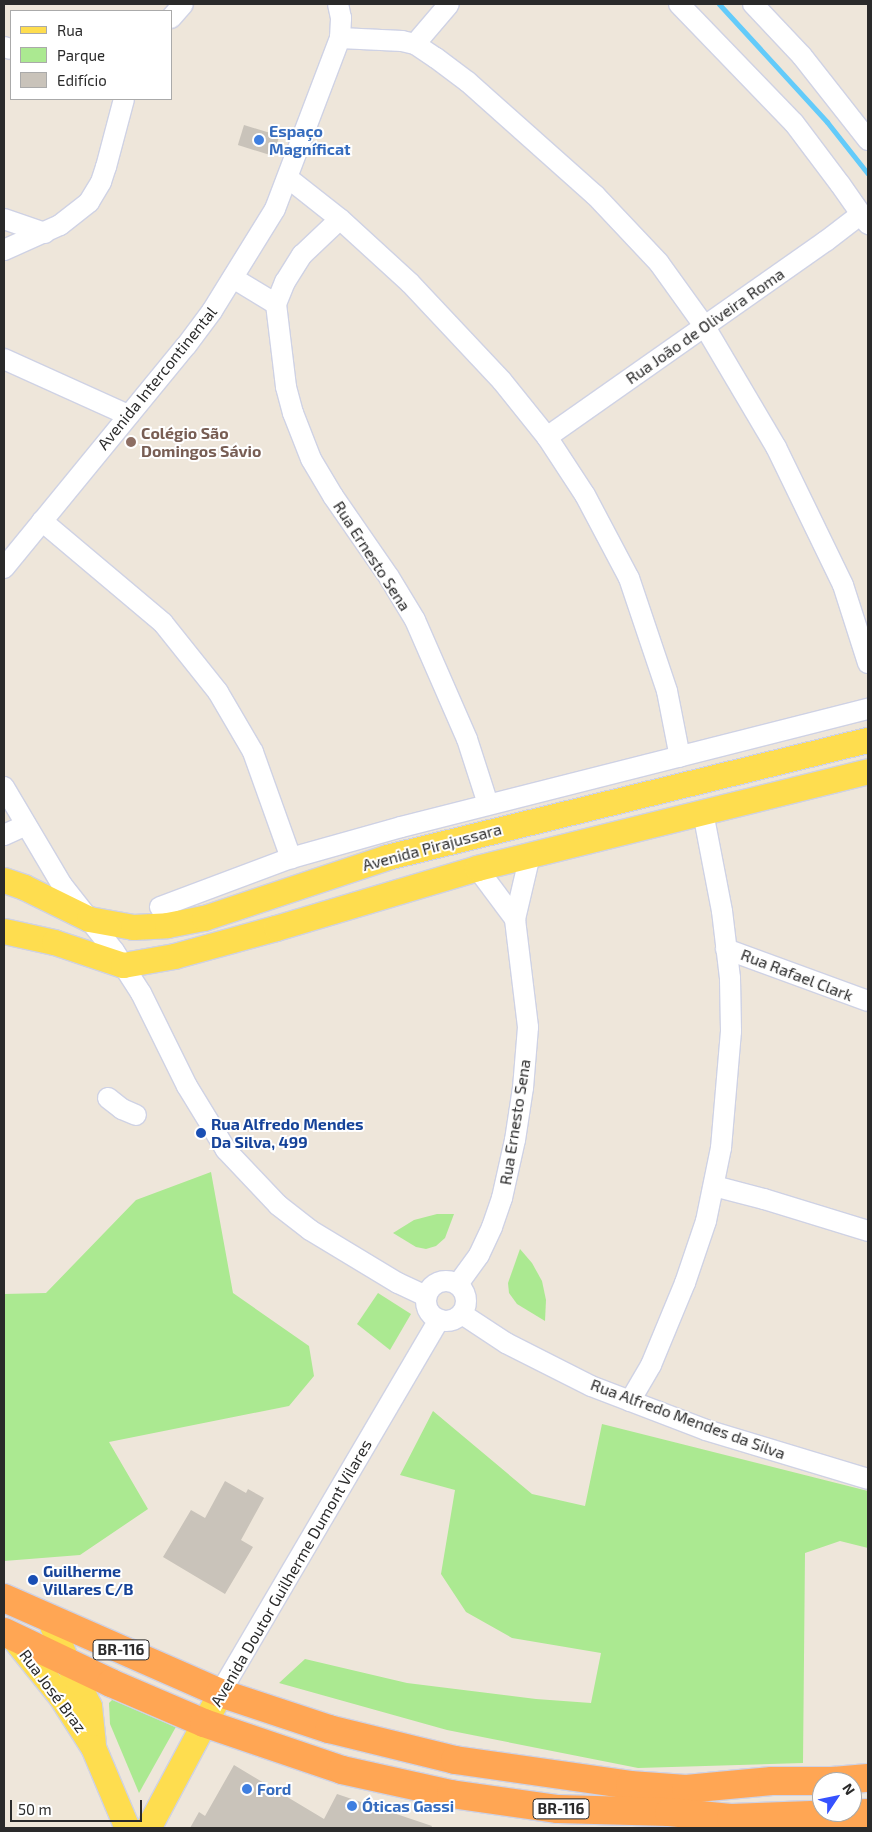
<!DOCTYPE html>
<meta charset="utf-8">
<style>
body{margin:0}
#map{position:relative;width:872px;height:1832px;overflow:hidden;background:#eee6da;font-family:"Exo 2",sans-serif}
div>[style]{position:absolute}
[style*='--x']{left:calc(var(--x)*1px);top:calc(var(--y)*1px);width:calc(var(--w)*1px);rotate:calc(var(--a)*1deg)}
.green>*{inset:0;background:#abe991}
.stream>*{height:5px;margin:-2.5px;padding:0 2.5px;transform-origin:2.5px;border-radius:2.5px;background:#63cbfa}
.building>*{inset:0;background:#c9c3ba;transform-origin:0 0}
.roads{filter:drop-shadow(1px 0 #cfd2e4) drop-shadow(-1px 0 #cfd2e4) drop-shadow(0 1px #cfd2e4) drop-shadow(0 -1px #cfd2e4)}
.minor>*{height:20px;margin:-10px;padding:0 10px;transform-origin:10px;border-radius:10px;background:#fff}
.minor>.ring{margin:-10px;padding:0;box-sizing:content-box;background:none;border:20px solid #fff;border-radius:50%}
.major>*{height:25px;margin:-12.5px;padding:0 12.5px;transform-origin:12.5px;border-radius:12.5px;background:#fedd4f}
.highway>*{height:28px;margin:-14px;padding:0 14px;transform-origin:14px;border-radius:14px;background:#ffa654}
.dots>*{width:14px;height:14px;translate:-50% -50%;box-sizing:border-box;border:2px solid #fff;border-radius:50%}
span{translate:-50% -50%;white-space:nowrap;text-align:center;line-height:1.15;-webkit-text-stroke:4px #fff;paint-order:stroke}
.shield-label span{padding:1px 4px;background:#fff;border:1px solid;border-radius:4px;-webkit-text-stroke-width:0}
.shield-label{font-size:15px;color:#2a2a2a;font-weight:700}
.shop-label{font-size:16px;color:#366cbe;font-weight:700}
.left{translate:0 -50%;text-align:left}
.street-label{font-size:16px;color:#2a2a2a}
.education-label{font-size:16px;color:#785e54;font-weight:700}
.transit-label{font-size:16px;color:#164399;font-weight:700}
.frame{position:absolute;inset:0;border:5px solid #2a2a2a;pointer-events:none}
.legend{position:absolute;left:10px;top:10px;width:162px;height:90px;box-sizing:border-box;background:#fff;border:1px solid #aaa;margin:0;padding:6px 9px;list-style:none;font-size:15px;color:#2a2a2a}
.legend li{display:flex;align-items:center;gap:10px;height:25px}
.legend b{width:25px;border:1px solid #aaa}
.north{position:absolute;left:812px;top:1772px;width:50px;height:50px;box-sizing:border-box;background:#fff;border:1px solid #aaa;border-radius:50%;rotate:56deg;font-size:14px;font-weight:700;line-height:20px;text-align:center;color:#2a2a2a}
.north::after{content:'';display:block;margin:auto;width:18px;height:22px;background:#3652ff;clip-path:polygon(50% 0,100% 100%,50% 72%,0 100%)}
.scale{position:absolute;left:10px;top:1800px;width:132px;height:22px;box-sizing:border-box;border:2px solid #2a2a2a;border-top:0;padding-left:6px;font-size:15px;line-height:18px;white-space:nowrap;color:#2a2a2a;-webkit-text-stroke:4px #fff;paint-order:stroke}
</style>
<div id="map">
<div class="green">
<i style="clip-path:polygon(211px 1172px,233px 1293px,309px 1346px,314px 1376px,289px 1406px,109px 1442px,148px 1509px,80px 1555px,4px 1561px,4px 1294px,46px 1293px,136px 1200px)"></i>
<i style="clip-path:polygon(437px 1214px,454px 1214px,445px 1238px,436px 1246px,426px 1249px,416px 1247px,393px 1233px,414px 1220px)"></i>
<i style="clip-path:polygon(520px 1249px,532px 1263px,542px 1281px,546px 1300px,545px 1321px,517px 1304px,509px 1293px,508px 1283px)"></i>
<i style="clip-path:polygon(378px 1293px,411px 1314px,390px 1350px,357px 1324px)"></i>
<i style="clip-path:polygon(433px 1411px,532px 1494px,585px 1506px,602px 1424px,868px 1491px,868px 1548px,840px 1541px,805px 1553px,803px 1763px,638px 1768px,447px 1730px,279px 1683px,305px 1659px,407px 1683px,536px 1699px,591px 1703px,601px 1653px,512px 1638px,466px 1612px,441px 1574px,455px 1490px,400px 1475px)"></i>
<i style="clip-path:polygon(114px 1698px,177px 1725px,139px 1793px,110px 1724px,109px 1703px)"></i>
</div>
<div class="stream">
<i style="--x:719;--y:4;--w:160;--a:47.5"></i>
<i style="--x:827;--y:122;--w:66;--a:51.7"></i>
</div>
<div class="building">
<i style="left:244px;top:125px;width:37px;height:21px;rotate:17deg"></i>
<i style="clip-path:polygon(225px 1481px,246px 1493px,248px 1489px,264px 1498px,241px 1540px,253px 1547px,225px 1594px,163px 1557px,191px 1510px,205px 1518px)"></i>
<i style="clip-path:polygon(234px 1765px,324px 1819px,337px 1794px,432px 1826px,431px 1828px,190px 1828px,199px 1812px,205px 1816px)"></i>
</div>
<div class="roads">
<div class="minor">
<i style="--x:679;--y:4;--w:165;--a:46"></i>
<i style="--x:794;--y:123;--w:76;--a:53"></i>
<i style="--x:840;--y:184;--w:49;--a:55"></i>
<i style="--x:753;--y:4;--w:71;--a:46.7"></i>
<i style="--x:802;--y:56;--w:107;--a:51.8"></i>
<i style="--x:171;--y:18;--w:18;--a:-49"></i>
<i style="--x:340;--y:38;--w:62;--a:2.8"></i>
<i style="--x:402;--y:41;--w:13;--a:13"></i>
<i style="--x:415;--y:44;--w:25;--a:34"></i>
<i style="--x:436;--y:58;--w:40;--a:37"></i>
<i style="--x:468;--y:82;--w:170;--a:41.7"></i>
<i style="--x:595;--y:195;--w:93;--a:46.7"></i>
<i style="--x:659;--y:263;--w:79;--a:54.3"></i>
<i style="--x:705;--y:327;--w:139;--a:59.4"></i>
<i style="--x:776;--y:447;--w:153;--a:64.1"></i>
<i style="--x:843;--y:585;--w:82;--a:72.2"></i>
<i style="--x:415;--y:44;--w:52;--a:-49.6"></i>
<i style="--x:4;--y:47;--w:7;--a:16"></i>
<i style="--x:288;--y:178;--w:66;--a:38.3"></i>
<i style="--x:340;--y:219;--w:95;--a:42.4"></i>
<i style="--x:410;--y:283;--w:134;--a:46.8"></i>
<i style="--x:502;--y:381;--w:72;--a:51.2"></i>
<i style="--x:547;--y:437;--w:69;--a:56.8"></i>
<i style="--x:585;--y:495;--w:94;--a:62.1"></i>
<i style="--x:629;--y:578;--w:119;--a:71.4"></i>
<i style="--x:667;--y:691;--w:67;--a:78.9"></i>
<i style="--x:4;--y:219;--w:43;--a:18.9"></i>
<i style="--x:4;--y:250;--w:61;--a:-24.1"></i>
<i style="--x:60;--y:225;--w:37;--a:-38"></i>
<i style="--x:89;--y:202;--w:23;--a:-59"></i>
<i style="--x:101;--y:182;--w:16;--a:-72"></i>
<i style="--x:106;--y:167;--w:70;--a:-75.2"></i>
<i style="--x:233;--y:278;--w:50;--a:31.2"></i>
<i style="--x:276;--y:304;--w:84;--a:83.1"></i>
<i style="--x:286;--y:387;--w:27;--a:75"></i>
<i style="--x:293;--y:413;--w:49;--a:68.6"></i>
<i style="--x:311;--y:459;--w:43;--a:59.3"></i>
<i style="--x:333;--y:496;--w:98;--a:55.3"></i>
<i style="--x:389;--y:577;--w:50;--a:58.8"></i>
<i style="--x:415;--y:620;--w:130;--a:66.4"></i>
<i style="--x:467;--y:739;--w:68;--a:72.1"></i>
<i style="--x:276;--y:304;--w:24;--a:-68"></i>
<i style="--x:285;--y:282;--w:32;--a:-58"></i>
<i style="--x:302;--y:255;--w:52;--a:-43.5"></i>
<i style="--x:4;--y:359;--w:136;--a:24.3"></i>
<i style="--x:547;--y:437;--w:341;--a:-35.1"></i>
<i style="--x:826;--y:241;--w:44;--a:-37.6"></i>
<i style="--x:42;--y:521;--w:158;--a:40.1"></i>
<i style="--x:163;--y:623;--w:88;--a:51.4"></i>
<i style="--x:218;--y:692;--w:69;--a:59.7"></i>
<i style="--x:253;--y:752;--w:113;--a:70.3"></i>
<i style="--x:4;--y:568;--w:287;--a:-50.7"></i>
<i style="--x:186;--y:346;--w:44;--a:-53.4"></i>
<i style="--x:212;--y:311;--w:120;--a:-58.3"></i>
<i style="--x:275;--y:209;--w:183;--a:-69.2"></i>
<i style="--x:340;--y:38;--w:20;--a:-87"></i>
<i style="--x:341;--y:18;--w:14;--a:-102"></i>
<i style="--x:4;--y:787;--w:114;--a:59.4"></i>
<i style="--x:62;--y:885;--w:84;--a:51.8"></i>
<i style="--x:114;--y:951;--w:50;--a:57.3"></i>
<i style="--x:141;--y:993;--w:104;--a:63.7"></i>
<i style="--x:187;--y:1086;--w:75;--a:58.6"></i>
<i style="--x:226;--y:1150;--w:76;--a:46.6"></i>
<i style="--x:278;--y:1205;--w:41;--a:38"></i>
<i style="--x:310;--y:1230;--w:103;--a:31.1"></i>
<i style="--x:398;--y:1283;--w:31;--a:25"></i>
<i style="--x:4;--y:835;--w:24;--a:-24"></i>
<i style="--x:477;--y:868;--w:64;--a:53.3"></i>
<i style="--x:160;--y:907;--w:140;--a:-20.5"></i>
<i style="--x:291;--y:858;--w:114;--a:-15.7"></i>
<i style="--x:401;--y:827;--w:482;--a:-14.2"></i>
<i style="--x:726;--y:949;--w:151;--a:20.1"></i>
<i style="--x:108;--y:1098;--w:18;--a:38"></i>
<i style="--x:122;--y:1109;--w:15;--a:23"></i>
<i style="--x:714;--y:1186;--w:52;--a:14.6"></i>
<i style="--x:764;--y:1199;--w:109;--a:17.1"></i>
<i class="ring" style="left:426px;top:1281px;width:20px;height:20px"></i>
<i style="--x:458;--y:1284;--w:36;--a:-54"></i>
<i style="--x:479;--y:1255;--w:31;--a:-65"></i>
<i style="--x:492;--y:1227;--w:31;--a:-71"></i>
<i style="--x:502;--y:1198;--w:59;--a:-77.4"></i>
<i style="--x:515;--y:1140;--w:53;--a:-81.3"></i>
<i style="--x:523;--y:1088;--w:61;--a:-85.3"></i>
<i style="--x:528;--y:1027;--w:109;--a:-96.9"></i>
<i style="--x:515;--y:919;--w:66;--a:-76.8"></i>
<i style="--x:462;--y:1314;--w:53;--a:33.4"></i>
<i style="--x:506;--y:1343;--w:95;--a:26.8"></i>
<i style="--x:591;--y:1386;--w:123;--a:20.9"></i>
<i style="--x:706;--y:1430;--w:169;--a:16.8"></i>
<i style="--x:630;--y:1401;--w:42;--a:-59.7"></i>
<i style="--x:651;--y:1365;--w:89;--a:-67.5"></i>
<i style="--x:685;--y:1283;--w:65;--a:-71.3"></i>
<i style="--x:706;--y:1221;--w:75;--a:-78.4"></i>
<i style="--x:721;--y:1148;--w:117;--a:-85.1"></i>
<i style="--x:731;--y:1031;--w:53;--a:-91.1"></i>
<i style="--x:730;--y:978;--w:67;--a:-96.8"></i>
<i style="--x:722;--y:911;--w:101;--a:-100.9"></i>
<i style="--x:220;--y:1693;--w:433;--a:-59.6"></i>
</div>
<div class="major">
<i style="--x:4;--y:880;--w:21;--a:19"></i>
<i style="--x:24;--y:887;--w:72;--a:26.2"></i>
<i style="--x:89;--y:919;--w:45;--a:10.3"></i>
<i style="--x:133;--y:927;--w:34;--a:-3"></i>
<i style="--x:167;--y:925;--w:38;--a:-11"></i>
<i style="--x:204;--y:918;--w:193;--a:-18.4"></i>
<i style="--x:387;--y:857;--w:495;--a:-13.7"></i>
<i style="--x:4;--y:931;--w:51;--a:12.4"></i>
<i style="--x:54;--y:942;--w:73;--a:18.4"></i>
<i style="--x:123;--y:965;--w:52;--a:-10"></i>
<i style="--x:174;--y:956;--w:106;--a:-15.4"></i>
<i style="--x:276;--y:928;--w:210;--a:-16.6"></i>
<i style="--x:477;--y:868;--w:403;--a:-13.9"></i>
<i style="--x:49;--y:1618;--w:48;--a:67.8"></i>
<i style="--x:67;--y:1662;--w:49;--a:63.4"></i>
<i style="--x:89;--y:1706;--w:36;--a:84"></i>
<i style="--x:11;--y:1635;--w:80;--a:51.1"></i>
<i style="--x:61;--y:1697;--w:59;--a:57.4"></i>
<i style="--x:93;--y:1747;--w:88;--a:67.2"></i>
<i style="--x:148;--y:1828;--w:153;--a:-61.9"></i>
</div>
<div class="highway">
<i style="--x:4;--y:1598;--w:236;--a:23.7"></i>
<i style="--x:220;--y:1693;--w:115;--a:18.3"></i>
<i style="--x:329;--y:1729;--w:130;--a:13.8"></i>
<i style="--x:455;--y:1760;--w:177;--a:8.1"></i>
<i style="--x:630;--y:1785;--w:56;--a:4.1"></i>
<i style="--x:686;--y:1789;--w:86;--a:-5.3"></i>
<i style="--x:772;--y:1781;--w:60;--a:0"></i>
<i style="--x:832;--y:1781;--w:36;--a:-5"></i>
<i style="--x:4;--y:1632;--w:119;--a:25.5"></i>
<i style="--x:111;--y:1683;--w:101;--a:23.3"></i>
<i style="--x:204;--y:1723;--w:146;--a:18.8"></i>
<i style="--x:342;--y:1770;--w:112;--a:12.4"></i>
<i style="--x:451;--y:1794;--w:108;--a:8"></i>
<i style="--x:558;--y:1809;--w:111;--a:1.5"></i>
<i style="--x:669;--y:1812;--w:62;--a:5.5"></i>
<i style="--x:731;--y:1818;--w:137;--a:-2.1"></i>
</div>
</div>
<div class="dots">
<i style="left:259px;top:140px;background:#3f7fe0"></i>
<i style="left:131px;top:442px;background:#8d6e63"></i>
<i style="left:201px;top:1133px;background:#1a4fb4"></i>
<i style="left:33px;top:1580px;background:#1a4fb4"></i>
<i style="left:247px;top:1789px;background:#3f7fe0"></i>
<i style="left:352px;top:1806px;background:#3f7fe0"></i>
</div>
<div class="shield-label">
<span style="left:121px;top:1650px">BR-116</span>
<span style="left:561px;top:1809px">BR-116</span>
</div>
<div class="shop-label">
<span class="left" style="left:269px;top:140px">Espaço<br>Magníficat</span>
<span class="left" style="left:257px;top:1789px">Ford</span>
<span class="left" style="left:362px;top:1806px">Óticas Gassi</span>
</div>
<div class="street-label">
<span style="left:705px;top:326px;rotate:-35deg">Rua João de Oliveira Roma</span>
<span style="left:157px;top:378px;rotate:-51deg">Avenida Intercontinental</span>
<span style="left:372px;top:556px;rotate:57deg">Rua Ernesto Sena</span>
<span style="left:432px;top:847px;rotate:-15deg">Avenida Pirajussara</span>
<span style="left:797px;top:975px;rotate:21deg">Rua Rafael Clark</span>
<span style="left:515px;top:1122px;rotate:-81deg">Rua Ernesto Sena</span>
<span style="left:688px;top:1419px;rotate:20deg">Rua Alfredo Mendes da Silva</span>
<span style="left:291px;top:1573px;rotate:-60deg">Avenida Doutor Guilherme Dumont Vilares</span>
<span style="left:53px;top:1691px;rotate:53deg">Rua José Braz</span>
</div>
<div class="education-label">
<span class="left" style="left:141px;top:442px">Colégio São<br>Domingos Sávio</span>
</div>
<div class="transit-label">
<span class="left" style="left:211px;top:1133px">Rua Alfredo Mendes<br>Da Silva, 499</span>
<span class="left" style="left:43px;top:1580px">Guilherme<br>Villares C/B</span>
</div>
<div class="frame"></div>
<ul class="legend">
<li><b style="height:6px;background:#fedd4f"></b>Rua</li>
<li><b style="height:14px;background:#abe991"></b>Parque</li>
<li><b style="height:14px;background:#c9c3ba"></b>Edifício</li>
</ul>
<div class="north">N</div>
<div class="scale">50 m</div>
</div>
